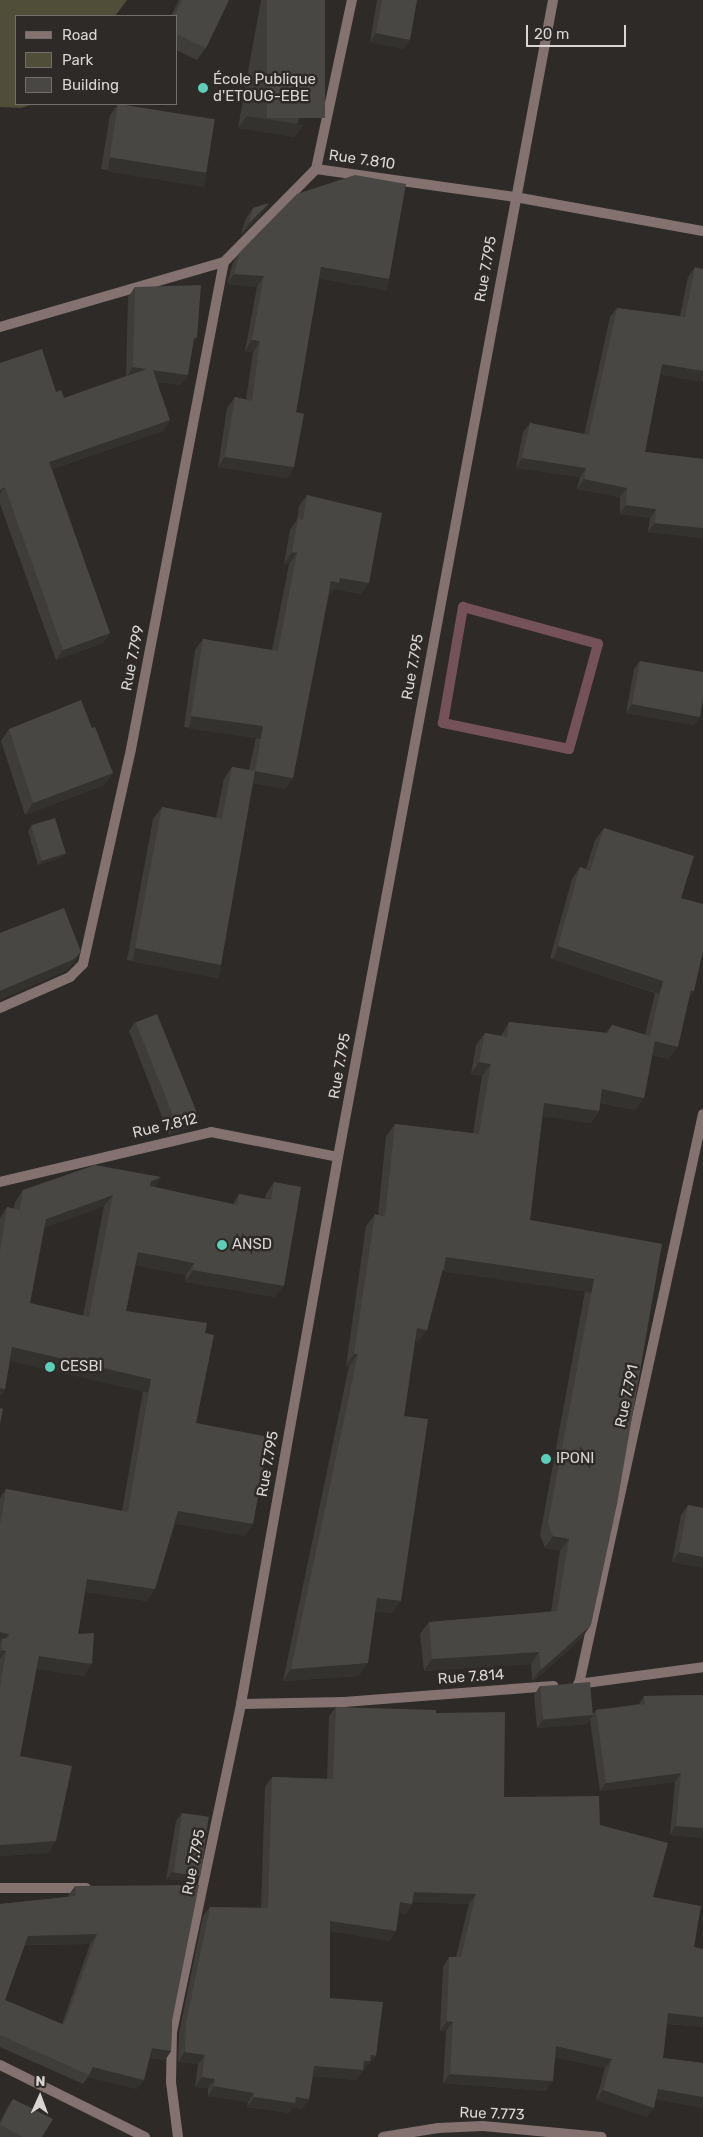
<!DOCTYPE html>
<meta charset="utf-8">
<style>
body{margin:0}
#map{position:relative;width:703px;height:2137px;overflow:hidden;background:#2e2a27;font-family:Rubik,sans-serif}
div>[style]{position:absolute}
[style*='--x']{left:calc(var(--x)*1px);top:calc(var(--y)*1px);width:calc(var(--w)*1px);rotate:calc(var(--a)*1deg)}
.green>*{inset:0;background:#504e39}
.stream>*{height:10px;margin:-5px;padding:0 5px;transform-origin:5px;border-radius:5px;background:#75515a}
.minor>*{height:10px;margin:-5px;padding:0 5px;transform-origin:5px;border-radius:5px;background:#837270}
.wall>*{inset:0;background:#3f3d3a}
.shaded-wall>*{inset:0;background:#33322f;transform-origin:0 0}
.building>*{inset:0;background:#494743;transform-origin:0 0}
.dots>*{width:14px;height:14px;translate:-50% -50%;box-sizing:border-box;border:2px solid #2e2a27;border-radius:50%}
span{translate:-50% -50%;white-space:nowrap;text-align:center;line-height:1.15;-webkit-text-stroke:5px #2e2a27;paint-order:stroke}
.poi-label{font-size:15px;color:#d8d5d4}
.left{translate:0 -50%;text-align:left}
.street-label{font-size:15px;color:#d8d5d4}
.legend{position:absolute;left:15px;top:15px;width:162px;height:90px;box-sizing:border-box;background:#2e2a27;border:1px solid #726e6c;margin:0;padding:6px 9px;list-style:none;font-size:15px;color:#d8d5d4}
.legend li{display:flex;align-items:center;gap:10px;height:25px}
.legend b{width:25px;border:1px solid #726e6c}
.north{position:absolute;left:15px;top:2072px;width:50px;height:50px;-webkit-text-stroke:4px #2e2a27;paint-order:stroke;rotate:2deg;font-size:14px;font-weight:700;line-height:20px;text-align:center;color:#d8d5d4}
.north::after{content:'';display:block;margin:auto;width:18px;height:22px;background:#d8d5d4;clip-path:polygon(50% 0,100% 100%,50% 72%,0 100%)}
.scale{position:absolute;left:526px;top:25px;width:100px;height:22px;box-sizing:border-box;border:2px solid #d8d5d4;border-top:0;padding-left:6px;font-size:15px;line-height:18px;white-space:nowrap;color:#d8d5d4;-webkit-text-stroke:4px #2e2a27;paint-order:stroke}
</style>
<div id="map">
<div class="green">
<i style="clip-path:polygon(0 0,127px 0,115px 16px,16px 16px,16px 104px,33px 104px,21px 108px,0 107px)"></i>
</div>
<div class="stream">
<i style="--x:463;--y:607;--w:140;--a:15.3"></i>
<i style="--x:598;--y:644;--w:109;--a:105.4"></i>
<i style="--x:569;--y:749;--w:129;--a:-168.3"></i>
<i style="--x:443;--y:723;--w:118;--a:-80.2"></i>
</div>
<div class="minor">
<i style="--x:316;--y:169;--w:173;--a:-78"></i>
<i style="--x:0;--y:327;--w:233;--a:-16.2"></i>
<i style="--x:224;--y:262;--w:131;--a:-45.3"></i>
<i style="--x:316;--y:169;--w:201;--a:8"></i>
<i style="--x:515;--y:197;--w:191;--a:10.3"></i>
<i style="--x:0;--y:1008;--w:77;--a:-23.9"></i>
<i style="--x:70;--y:977;--w:18;--a:-45"></i>
<i style="--x:83;--y:964;--w:220;--a:-77.4"></i>
<i style="--x:131;--y:749;--w:496;--a:-79.2"></i>
<i style="--x:0;--y:1182;--w:217;--a:-13.3"></i>
<i style="--x:211;--y:1132;--w:129;--a:11.1"></i>
<i style="--x:578;--y:1684;--w:126;--a:-7.7"></i>
<i style="--x:579;--y:1684;--w:583;--a:-77.73"></i>
<i style="--x:241;--y:1704;--w:103;--a:-1.1"></i>
<i style="--x:344;--y:1702;--w:210;--a:-4.4"></i>
<i style="--x:0;--y:1888;--w:86;--a:0"></i>
<i style="--x:0;--y:2065;--w:162;--a:26.4"></i>
<i style="--x:178;--y:2137;--w:55;--a:-97.3"></i>
<i style="--x:171;--y:2082;--w:50;--a:-88.9"></i>
<i style="--x:172;--y:2032;--w:335;--a:-78.1"></i>
<i style="--x:241;--y:1704;--w:556;--a:-79.94"></i>
<i style="--x:338;--y:1157;--w:1177;--a:-79.47"></i>
<i style="--x:383;--y:2137;--w:56;--a:-9.3"></i>
<i style="--x:438;--y:2128;--w:45;--a:-2.5"></i>
<i style="--x:483;--y:2126;--w:119;--a:5.3"></i>
</div>
<div class="wall">
<i style="clip-path:polygon(179px 0,229px 0,206px 48px,197px 60px,176px 50px,176px 16px,171px 16px)"></i>
<i style="clip-path:polygon(261px 0,325px 0,295px 137px,238px 128px)"></i>
<i style="clip-path:polygon(377px 0,417px 0,404px 49px,370px 42px)"></i>
<i style="clip-path:polygon(118px 104px,198px 184px,101px 169px,110px 115px)"></i>
<i style="clip-path:polygon(269px 203px,261px 215px,241px 235px,245px 220px,253px 208px)"></i>
<i style="clip-path:polygon(240px 252px,382px 289px,319px 278px,296px 412px,294px 467px,287px 478px,218px 467px,227px 408px,235px 397px,246px 400px,253px 352px,245px 351px,257px 287px,227px 284px,233px 263px)"></i>
<i style="clip-path:polygon(695px 267px,703px 381px,660px 374px,645px 452px,703px 459px,703px 538px,648px 532px,650px 518px,620px 514px,620px 497px,577px 489px,580px 477px,516px 468px,523px 432px,530px 423px,584px 435px,610px 317px,617px 308px,680px 316px,688px 277px)"></i>
<i style="clip-path:polygon(135px 287px,193px 345px,181px 385px,157px 382px,163px 431px,52px 469px,110px 633px,103px 643px,56px 660px,0 504px,0 363px,56px 392px,64px 398px,126px 376px,128px 297px)"></i>
<i style="clip-path:polygon(307px 495px,361px 594px,334px 589px,331px 594px,329px 593px,293px 778px,285px 789px,253px 783px,213px 977px,127px 960px,153px 819px,162px 807px,216px 818px,224px 779px,232px 767px,249px 770px,256px 737px,184px 727px,195px 650px,203px 639px,272px 650px,289px 564px,284px 564px,290px 530px,297px 520px,299px 506px)"></i>
<i style="clip-path:polygon(640px 661px,700px 717px,694px 725px,626px 713px,634px 669px)"></i>
<i style="clip-path:polygon(92px 728px,113px 773px,104px 785px,25px 815px,1px 741px,9px 729px)"></i>
<i style="clip-path:polygon(31px 826px,62px 857px,38px 865px,28px 831px)"></i>
<i style="clip-path:polygon(604px 828px,681px 898px,694px 991px,689px 998px,669px 1059px,652px 1055px,644px 1098px,635px 1110px,600px 1103px,599px 1111px,591px 1123px,542px 1116px,530px 1220px,662px 1244px,582px 1638px,535px 1680px,532px 1681px,531px 1664px,424px 1671px,420px 1634px,429px 1622px,551px 1612px,560px 1551px,545px 1548px,540px 1535px,585px 1291px,442px 1270px,427px 1330px,418px 1342px,415px 1341px,404px 1416px,392px 1613px,375px 1611px,359px 1676px,283px 1681px,349px 1366px,346px 1366px,366px 1226px,375px 1214px,378px 1215px,386px 1136px,395px 1124px,473px 1133px,482px 1076px,471px 1074px,476px 1045px,485px 1033px,501px 1036px,509px 1022px,606px 1033px,612px 1025px,645px 1035px,655px 993px,550px 958px,572px 879px,580px 867px,586px 869px,595px 840px)"></i>
<i style="clip-path:polygon(135px 1022px,199px 1117px,193px 1126px,169px 1135px,129px 1031px)"></i>
<i style="clip-path:polygon(evenodd,161px 1177px,154px 1187px,233px 1204px,239px 1194px,265px 1199px,266px 1194px,274px 1182px,275px 1297px,185px 1282px,186px 1275px,135px 1265px,126px 1311px,205px 1333px,196px 1423px,245px 1536px,175px 1523px,155px 1589px,147px 1601px,85px 1592px,78px 1634px,84px 1676px,36px 1669px,20px 1756px,48px 1853px,0 1856px,0 1498px,6px 1489px,122px 1511px,143px 1391px,10px 1360px,5px 1389px,0 1396px,0 1218px,7px 1207px,14px 1209px,15px 1202px,23px 1190px,161px 1177px,104px 1206px,83px 1316px,30px 1303px,44px 1228px,104px 1206px)"></i>
<i style="clip-path:polygon(688px 1505px,703px 1508px,703px 1568px,672px 1562px,681px 1515px)"></i>
<i style="clip-path:polygon(540px 1686px,593px 1714px,596px 1710px,639px 1704px,644px 1696px,703px 1695px,703px 1838px,670px 1835px,675px 1782px,600px 1791px,590px 1720px,587px 1724px,537px 1728px,534px 1695px)"></i>
<i style="clip-path:polygon(336px 1707px,436px 1713px,504px 1797px,600px 1825px,653px 1897px,694px 1947px,703px 1949px,703px 2027px,667px 2024px,663px 2058px,703px 2063px,703px 2108px,656px 2099px,647px 2117px,596px 2100px,605px 2068px,555px 2057px,546px 2091px,443px 2083px,446px 2031px,440px 2031px,443px 1967px,449px 1957px,456px 1957px,469px 1904px,413px 1902px,412px 1904px,406px 1914px,399px 1912px,396px 1931px,389px 1941px,330px 1931px,330px 1998px,369px 2065px,367px 2065px,356px 2080px,313px 2076px,309px 2099px,302px 2109px,293px 2107px,289px 2113px,247px 2107px,248px 2102px,208px 2096px,208px 2088px,195px 2087px,198px 2064px,178px 2062px,179px 2033px,203px 1916px,210px 1907px,261px 1908px,265px 1787px,272px 1777px,327px 1779px,329px 1716px)"></i>
<i style="clip-path:polygon(182px 1813px,194px 1880px,166px 1880px,176px 1821px)"></i>
<i style="clip-path:polygon(evenodd,75px 1886px,172px 2021px,171px 2051px,165px 2060px,149px 2058px,144px 2080px,137px 2089px,88px 2077px,83px 2084px,0 2047px,0 1904px,68px 1897px,68px 1896px,75px 1886px,90px 1944px,62px 2024px,5px 2000px,24px 1945px,90px 1944px)"></i>
<i style="clip-path:polygon(13px 2099px,42px 2137px,0 2137px,0 2122px,7px 2108px)"></i>
</div>
<div class="shaded-wall">
<i style="clip-path:polygon(376px 33px,410px 40px,404px 49px,370px 42px)"></i>
<i style="clip-path:polygon(247px 116px,304px 125px,295px 137px,238px 128px)"></i>
<i style="left:110px;top:157px;width:98px;height:15px;rotate:9deg"></i>
<i style="clip-path:polygon(269px 203px,261px 215px,241px 235px,249px 223px)"></i>
<i style="left:321px;top:267px;width:69px;height:12px;rotate:10deg"></i>
<i style="clip-path:polygon(234px 274px,264px 276px,257px 287px,227px 284px)"></i>
<i style="clip-path:polygon(194px 338px,197px 338px,190px 348px)"></i>
<i style="clip-path:polygon(252px 340px,260px 341px,253px 352px,245px 351px)"></i>
<i style="left:662px;top:364px;width:42px;height:11px;rotate:10deg"></i>
<i style="clip-path:polygon(133px 367px,147px 369px,126px 378px)"></i>
<i style="clip-path:polygon(153px 370px,188px 375px,181px 385px,146px 380px)"></i>
<i style="clip-path:polygon(170px 420px,163px 431px,42px 472px,49px 462px)"></i>
<i style="clip-path:polygon(225px 457px,294px 467px,287px 478px,218px 467px)"></i>
<i style="clip-path:polygon(522px 458px,586px 468px,580px 477px,516px 468px)"></i>
<i style="clip-path:polygon(584px 479px,627px 488px,620px 497px,577px 489px)"></i>
<i style="clip-path:polygon(5px 487px,0 494px,0 490px)"></i>
<i style="clip-path:polygon(626px 505px,656px 509px,650px 518px,620px 514px)"></i>
<i style="clip-path:polygon(655px 523px,703px 528px,703px 538px,648px 532px)"></i>
<i style="clip-path:polygon(292px 552px,297px 553px,289px 564px,284px 564px)"></i>
<i style="clip-path:polygon(340px 578px,369px 583px,361px 594px,334px 589px,331px 594px,323px 592px,331px 581px)"></i>
<i style="clip-path:polygon(110px 633px,103px 643px,56px 660px,63px 650px)"></i>
<i style="clip-path:polygon(632px 704px,700px 717px,694px 725px,626px 713px)"></i>
<i style="left:191px;top:716px;width:73px;height:13px;rotate:8deg"></i>
<i style="clip-path:polygon(255px 771px,293px 778px,285px 789px,247px 782px)"></i>
<i style="clip-path:polygon(113px 773px,104px 785px,25px 815px,33px 803px)"></i>
<i style="clip-path:polygon(66px 853px,62px 857px,38px 865px,42px 860px)"></i>
<i style="left:558px;top:946px;width:111px;height:14px;rotate:18deg"></i>
<i style="left:135px;top:948px;width:88px;height:14px;rotate:11deg"></i>
<i style="clip-path:polygon(81px 952px,73px 964px,66px 971px,0 1000px,0 991px)"></i>
<i style="clip-path:polygon(691px 990px,694px 991px,686px 1003px)"></i>
<i style="clip-path:polygon(655px 1041px,678px 1047px,669px 1059px,647px 1053px)"></i>
<i style="clip-path:polygon(479px 1062px,491px 1064px,482px 1076px,471px 1074px)"></i>
<i style="clip-path:polygon(602px 1089px,644px 1098px,635px 1110px,594px 1101px)"></i>
<i style="clip-path:polygon(544px 1103px,599px 1111px,591px 1123px,535px 1116px)"></i>
<i style="clip-path:polygon(199px 1117px,193px 1126px,169px 1135px,175px 1126px)"></i>
<i style="clip-path:polygon(161px 1177px,153px 1189px,143px 1193px,151px 1181px)"></i>
<i style="clip-path:polygon(113px 1195px,104px 1206px,37px 1231px,46px 1219px)"></i>
<i style="clip-path:polygon(138px 1252px,194px 1263px,186px 1275px,129px 1264px)"></i>
<i style="left:446px;top:1257px;width:150px;height:15px;rotate:8deg"></i>
<i style="clip-path:polygon(193px 1270px,284px 1286px,275px 1297px,185px 1282px)"></i>
<i style="clip-path:polygon(417px 1328px,427px 1330px,418px 1342px,408px 1340px)"></i>
<i style="left:12px;top:1347px;width:143px;height:14px;rotate:13deg"></i>
<i style="clip-path:polygon(354px 1354px,358px 1354px,349px 1366px,346px 1366px)"></i>
<i style="clip-path:polygon(0 1388px,5px 1389px,0 1396px)"></i>
<i style="clip-path:polygon(178px 1511px,253px 1524px,245px 1536px,170px 1523px)"></i>
<i style="clip-path:polygon(553px 1536px,569px 1539px,560px 1551px,545px 1548px)"></i>
<i style="clip-path:polygon(679px 1552px,703px 1557px,703px 1568px,672px 1562px)"></i>
<i style="clip-path:polygon(87px 1579px,155px 1589px,147px 1601px,79px 1591px)"></i>
<i style="clip-path:polygon(377px 1598px,401px 1601px,392px 1613px,369px 1610px)"></i>
<i style="clip-path:polygon(591px 1625px,582px 1638px,535px 1680px,532px 1681px,541px 1669px)"></i>
<i style="clip-path:polygon(0 1632px,9px 1634px,2px 1643px,2px 1639px,0 1642px)"></i>
<i style="clip-path:polygon(2px 1650px,6px 1651px,0 1659px,0 1653px)"></i>
<i style="clip-path:polygon(539px 1652px,531px 1664px,424px 1671px,432px 1659px)"></i>
<i style="clip-path:polygon(39px 1656px,92px 1664px,84px 1676px,30px 1668px)"></i>
<i style="clip-path:polygon(368px 1663px,359px 1676px,283px 1681px,291px 1669px)"></i>
<i style="clip-path:polygon(593px 1715px,587px 1724px,537px 1728px,543px 1720px)"></i>
<i style="clip-path:polygon(681px 1773px,675px 1782px,600px 1791px,606px 1783px)"></i>
<i style="clip-path:polygon(676px 1826px,703px 1828px,703px 1838px,670px 1835px)"></i>
<i style="clip-path:polygon(56px 1841px,48px 1853px,0 1856px,0 1845px)"></i>
<i style="clip-path:polygon(172px 1872px,200px 1872px,194px 1880px,166px 1880px)"></i>
<i style="clip-path:polygon(414px 1892px,476px 1894px,469px 1904px,408px 1902px)"></i>
<i style="clip-path:polygon(400px 1902px,412px 1904px,406px 1914px,394px 1911px)"></i>
<i style="clip-path:polygon(330px 1921px,396px 1931px,389px 1941px,324px 1930px)"></i>
<i style="clip-path:polygon(97px 1934px,90px 1944px,21px 1945px,28px 1936px)"></i>
<i style="clip-path:polygon(668px 2013px,703px 2017px,703px 2027px,661px 2023px)"></i>
<i style="clip-path:polygon(447px 2021px,453px 2022px,446px 2031px,440px 2031px)"></i>
<i style="clip-path:polygon(556px 2046px,612px 2059px,605px 2068px,549px 2056px)"></i>
<i style="clip-path:polygon(152px 2048px,171px 2051px,165px 2060px,145px 2057px)"></i>
<i style="clip-path:polygon(185px 2052px,205px 2055px,198px 2064px,178px 2062px)"></i>
<i style="clip-path:polygon(371px 2055px,376px 2056px,369px 2065px,367px 2065px,356px 2080px,307px 2076px,314px 2066px)"></i>
<i style="clip-path:polygon(93px 2067px,144px 2080px,137px 2089px,88px 2077px)"></i>
<i style="clip-path:polygon(450px 2074px,553px 2081px,546px 2091px,443px 2083px)"></i>
<i style="clip-path:polygon(202px 2077px,215px 2079px,208px 2088px,195px 2087px)"></i>
<i style="clip-path:polygon(214px 2086px,254px 2093px,248px 2102px,208px 2096px)"></i>
<i style="clip-path:polygon(658px 2089px,703px 2097px,703px 2108px,652px 2098px)"></i>
<i style="clip-path:polygon(603px 2090px,654px 2108px,647px 2117px,596px 2100px)"></i>
<i style="clip-path:polygon(254px 2097px,296px 2097px,309px 2099px,302px 2109px,293px 2107px,289px 2113px,247px 2107px)"></i>
</div>
<div class="building">
<i style="clip-path:polygon(182px 0,229px 0,206px 48px,176px 34px,176px 16px,174px 16px)"></i>
<i style="left:267px;top:0;width:58px;height:118px"></i>
<i style="clip-path:polygon(382px 0,417px 0,410px 40px,376px 33px)"></i>
<i style="left:118px;top:104px;width:98px;height:54px;rotate:9deg"></i>
<i style="clip-path:polygon(355px 175px,406px 184px,389px 279px,321px 267px,296px 412px,304px 414px,294px 467px,225px 457px,235px 397px,252px 401px,260px 341px,252px 340px,264px 276px,234px 274px,240px 252px,297px 194px)"></i>
<i style="clip-path:polygon(269px 203px,249px 223px,253px 208px)"></i>
<i style="clip-path:polygon(695px 267px,703px 269px,703px 371px,662px 364px,645px 452px,703px 459px,703px 528px,655px 523px,656px 509px,626px 505px,627px 488px,584px 479px,586px 468px,522px 458px,530px 423px,589px 435px,617px 308px,685px 317px)"></i>
<i style="clip-path:polygon(201px 285px,197px 338px,194px 338px,188px 375px,153px 370px,170px 420px,49px 462px,110px 633px,63px 650px,5px 487px,0 490px,0 363px,42px 349px,56px 392px,61px 390px,64px 398px,147px 369px,133px 367px,135px 287px)"></i>
<i style="clip-path:polygon(307px 495px,382px 513px,369px 583px,340px 578px,339px 583px,331px 581px,293px 778px,255px 771px,263px 726px,191px 716px,203px 639px,278px 651px,297px 553px,292px 552px,298px 519px,303px 520px)"></i>
<i style="clip-path:polygon(640px 661px,703px 672px,703px 698px,700px 717px,632px 704px)"></i>
<i style="clip-path:polygon(81px 700px,92px 728px,95px 727px,113px 773px,33px 803px,9px 729px)"></i>
<i style="clip-path:polygon(232px 767px,255px 771px,221px 965px,135px 948px,162px 807px,222px 819px)"></i>
<i style="left:55px;top:818px;width:37px;height:25px;rotate:73deg"></i>
<i style="clip-path:polygon(604px 828px,694px 856px,681px 898px,703px 904px,703px 951px,694px 991px,691px 990px,678px 1047px,655px 1041px,644px 1098px,602px 1089px,599px 1111px,544px 1103px,530px 1220px,662px 1244px,617px 1504px,591px 1625px,543px 1668px,541px 1669px,539px 1652px,432px 1659px,429px 1622px,557px 1611px,569px 1539px,553px 1536px,548px 1523px,594px 1279px,446px 1257px,427px 1330px,417px 1328px,404px 1416px,428px 1419px,401px 1601px,377px 1598px,368px 1663px,291px 1669px,358px 1354px,354px 1354px,375px 1214px,385px 1217px,395px 1124px,479px 1134px,491px 1064px,479px 1062px,485px 1033px,507px 1037px,509px 1022px,608px 1033px,612px 1025px,650px 1036px,663px 981px,558px 946px,580px 867px,590px 871px)"></i>
<i style="clip-path:polygon(64px 908px,81px 952px,74px 959px,0 991px,0 933px)"></i>
<i style="left:157px;top:1014px;width:111px;height:23px;rotate:68deg"></i>
<i style="clip-path:polygon(evenodd,95px 1165px,161px 1177px,151px 1181px,150px 1186px,237px 1205px,239px 1194px,271px 1200px,274px 1182px,301px 1187px,284px 1286px,193px 1270px,194px 1263px,138px 1252px,126px 1311px,207px 1323px,205px 1333px,214px 1335px,196px 1423px,269px 1437px,253px 1524px,178px 1511px,155px 1589px,87px 1579px,78px 1634px,94px 1633px,92px 1664px,39px 1656px,20px 1756px,72px 1766px,56px 1841px,0 1845px,0 1689px,6px 1651px,2px 1650px,2px 1639px,8px 1638px,9px 1634px,0 1632px,0 1523px,1px 1520px,6px 1489px,128px 1512px,151px 1379px,12px 1347px,5px 1389px,0 1388px,0 1252px,7px 1207px,20px 1210px,23px 1190px,95px 1165px,113px 1195px,89px 1317px,30px 1303px,46px 1219px,113px 1195px)"></i>
<i style="clip-path:polygon(0 1408px,3px 1409px,0 1424px)"></i>
<i style="clip-path:polygon(688px 1505px,703px 1508px,703px 1557px,679px 1552px)"></i>
<i style="left:590px;top:1682px;width:33px;height:50px;rotate:85deg"></i>
<i style="clip-path:polygon(703px 1695px,703px 1828px,676px 1826px,681px 1773px,606px 1783px,596px 1710px,645px 1704px,644px 1696px)"></i>
<i style="clip-path:polygon(336px 1707px,436px 1710px,436px 1713px,505px 1712px,504px 1797px,599px 1796px,600px 1825px,668px 1843px,653px 1897px,701px 1906px,694px 1947px,703px 1949px,703px 2017px,668px 2013px,663px 2058px,703px 2063px,703px 2097px,658px 2089px,654px 2108px,603px 2090px,612px 2059px,556px 2046px,553px 2081px,450px 2074px,453px 2022px,447px 2021px,449px 1957px,461px 1957px,476px 1894px,414px 1892px,412px 1904px,400px 1902px,396px 1931px,330px 1921px,330px 1998px,383px 2002px,376px 2056px,371px 2055px,370px 2061px,364px 2061px,363px 2070px,314px 2066px,309px 2099px,296px 2097px,295px 2103px,254px 2097px,254px 2093px,214px 2086px,215px 2079px,202px 2077px,205px 2055px,185px 2052px,186px 2023px,210px 1907px,268px 1908px,272px 1777px,333px 1779px)"></i>
<i style="left:182px;top:1813px;width:27px;height:60px;rotate:8deg"></i>
<i style="clip-path:polygon(evenodd,199px 1885px,172px 2021px,171px 2051px,152px 2048px,144px 2080px,93px 2067px,89px 2075px,0 2035px,0 1904px,76px 1896px,75px 1886px,199px 1885px,97px 1934px,64px 2025px,5px 2000px,28px 1936px,97px 1934px)"></i>
<i style="clip-path:polygon(13px 2099px,53px 2119px,42px 2137px,23px 2137px,0 2125px)"></i>
</div>
<div class="dots">
<i style="left:203px;top:88px;background:#5cceba"></i>
<i style="left:222px;top:1245px;background:#5cceba"></i>
<i style="left:50px;top:1367px;background:#5cceba"></i>
<i style="left:546px;top:1459px;background:#5cceba"></i>
</div>
<div class="poi-label">
<span class="left" style="left:213px;top:88px">École Publique<br>d'ETOUG-EBE</span>
<span class="left" style="left:232px;top:1245px">ANSD</span>
<span class="left" style="left:60px;top:1367px">CESBI</span>
<span class="left" style="left:556px;top:1459px">IPONI</span>
</div>
<div class="street-label">
<span style="left:362px;top:160px;rotate:8deg">Rue 7.810</span>
<span style="left:486px;top:269px;rotate:-80deg">Rue 7.795</span>
<span style="left:133px;top:658px;rotate:-79deg">Rue 7.799</span>
<span style="left:413px;top:667px;rotate:-80deg">Rue 7.795</span>
<span style="left:340px;top:1066px;rotate:-80deg">Rue 7.795</span>
<span style="left:165px;top:1126px;rotate:-13deg">Rue 7.812</span>
<span style="left:627px;top:1396px;rotate:-78deg">Rue 7.791</span>
<span style="left:268px;top:1464px;rotate:-80deg">Rue 7.795</span>
<span style="left:471px;top:1677px;rotate:-4deg">Rue 7.814</span>
<span style="left:194px;top:1862px;rotate:-79deg">Rue 7.795</span>
<span style="left:492px;top:2114px;rotate:2deg">Rue 7.773</span>
</div>
<ul class="legend">
<li><b style="height:6px;background:#837270"></b>Road</li>
<li><b style="height:14px;background:#504e39"></b>Park</li>
<li><b style="height:14px;background:#494743"></b>Building</li>
</ul>
<div class="north">N</div>
<div class="scale">20 m</div>
</div>
